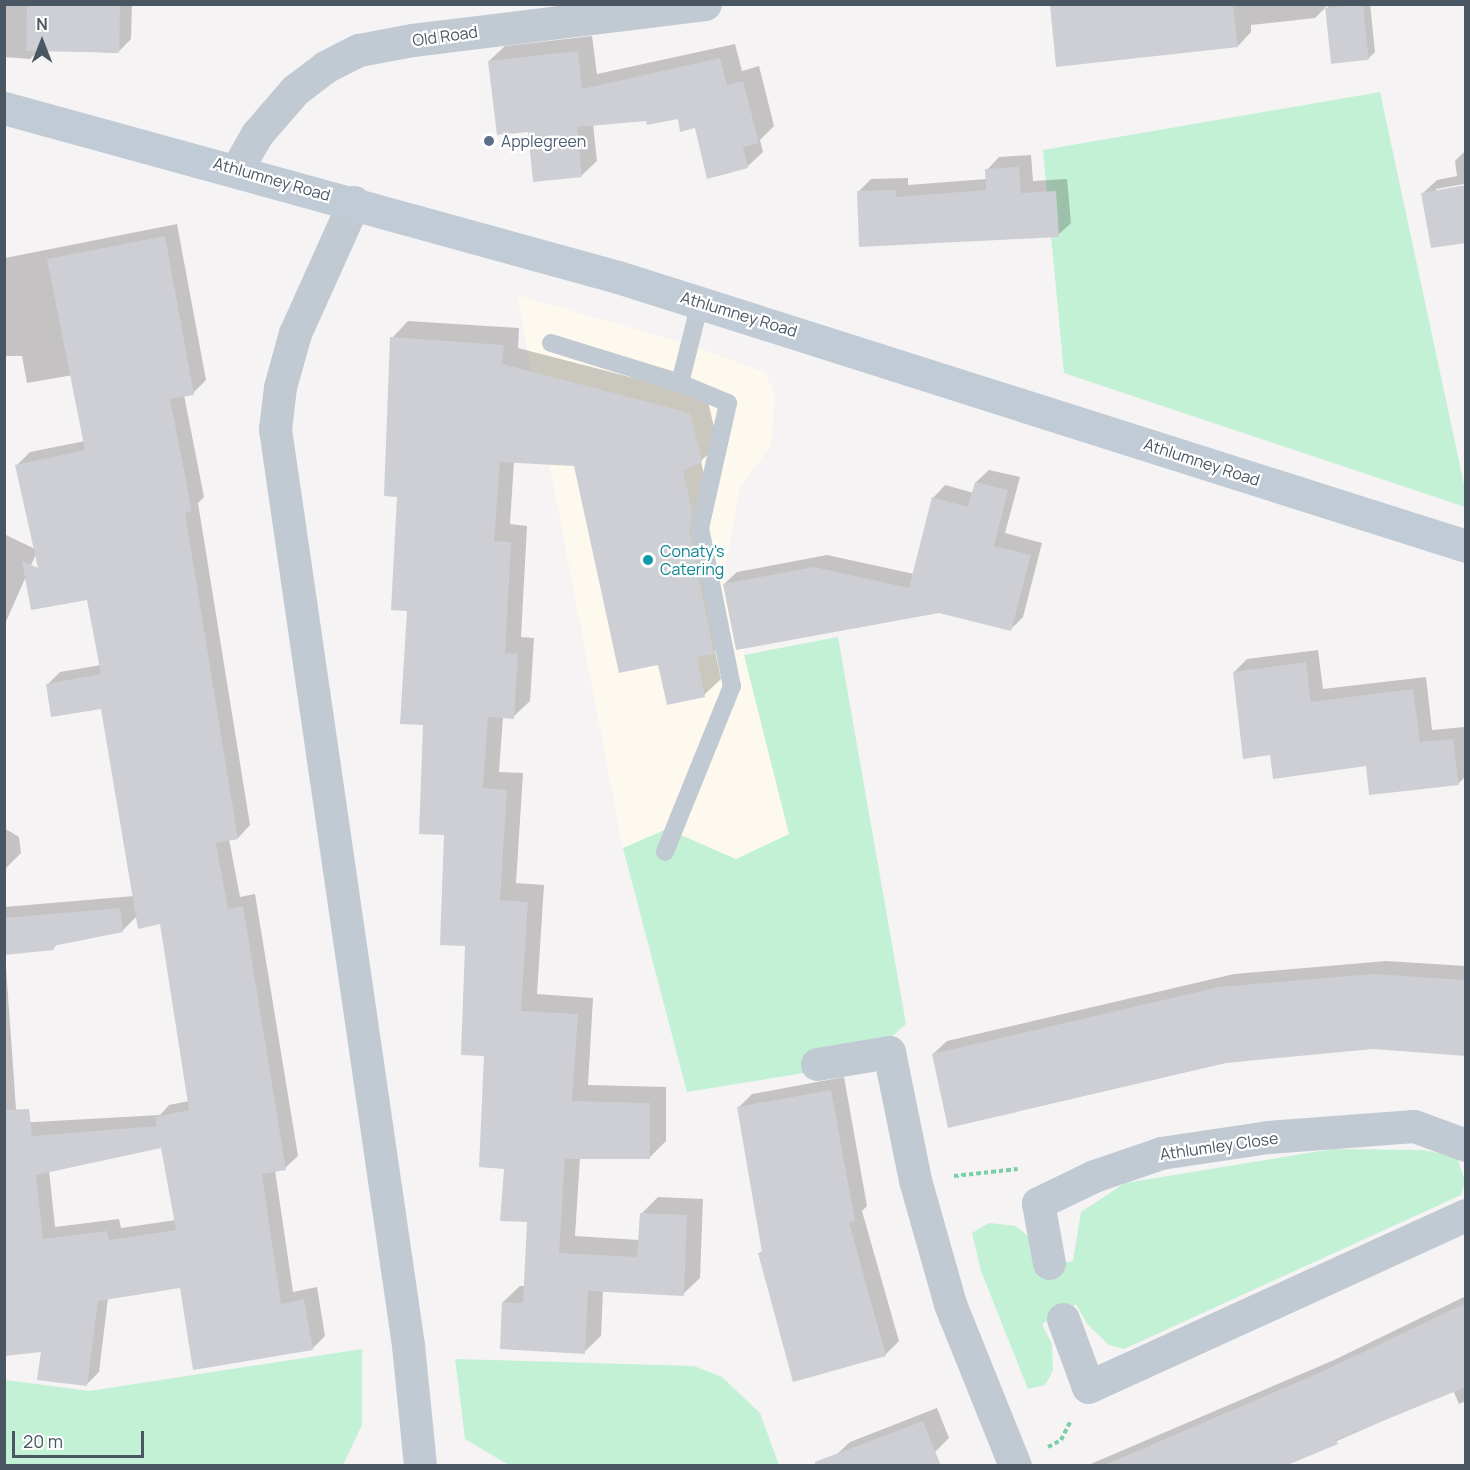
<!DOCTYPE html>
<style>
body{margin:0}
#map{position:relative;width:1470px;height:1470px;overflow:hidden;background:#f5f3f3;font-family:Manrope,sans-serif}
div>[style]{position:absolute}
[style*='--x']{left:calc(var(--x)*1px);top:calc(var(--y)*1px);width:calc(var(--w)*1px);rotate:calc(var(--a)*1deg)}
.commercial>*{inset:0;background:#fdf9ef}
.green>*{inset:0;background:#c3f1d5}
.shadow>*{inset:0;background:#0003}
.building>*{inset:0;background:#cdcfd5;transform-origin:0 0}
.path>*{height:4px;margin-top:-2px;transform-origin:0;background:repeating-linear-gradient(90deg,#7ad0a6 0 4.5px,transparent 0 7.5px)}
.lane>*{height:18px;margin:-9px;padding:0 9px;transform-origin:9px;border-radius:9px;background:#c1cad2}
.street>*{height:33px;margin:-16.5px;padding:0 16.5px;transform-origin:16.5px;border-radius:16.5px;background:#c1cad2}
.secondary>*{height:33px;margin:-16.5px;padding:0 16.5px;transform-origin:16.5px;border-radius:16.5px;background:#c1cbd6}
.dots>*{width:16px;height:16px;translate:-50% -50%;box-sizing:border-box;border:3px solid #fff;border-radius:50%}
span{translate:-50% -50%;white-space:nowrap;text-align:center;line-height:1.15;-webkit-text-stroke:4.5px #fff;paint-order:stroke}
.street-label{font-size:16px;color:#4a5661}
.service-label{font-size:16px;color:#4e5e75}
.left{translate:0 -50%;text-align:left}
.culture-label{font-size:16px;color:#0d838f}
.frame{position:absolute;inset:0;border:6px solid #4a5661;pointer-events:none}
.north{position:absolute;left:12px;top:12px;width:60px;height:60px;-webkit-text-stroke:4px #fff;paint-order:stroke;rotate:0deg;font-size:16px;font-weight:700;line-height:24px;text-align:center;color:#4a5661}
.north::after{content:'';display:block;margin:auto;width:21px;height:27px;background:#4a5661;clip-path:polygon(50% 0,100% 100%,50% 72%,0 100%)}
.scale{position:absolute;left:12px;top:1431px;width:132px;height:27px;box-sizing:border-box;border:3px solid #4a5661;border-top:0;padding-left:8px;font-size:18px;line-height:21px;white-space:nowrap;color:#4a5661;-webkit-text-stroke:4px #fff;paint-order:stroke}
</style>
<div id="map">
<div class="commercial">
<i style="clip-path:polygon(517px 295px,690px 345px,766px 373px,775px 398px,771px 445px,740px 488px,724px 574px,789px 834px,736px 860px,667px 829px,623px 848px)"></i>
</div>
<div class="green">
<i style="clip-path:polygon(1380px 92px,1465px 489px,1465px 507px,1064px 373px,1043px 150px)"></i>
<i style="clip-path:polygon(838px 637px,906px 1024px,860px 1064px,687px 1092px,623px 848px,667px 829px,736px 859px,789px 834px,744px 655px)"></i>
<i style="clip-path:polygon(1333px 1149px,1424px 1150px,1457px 1157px,1465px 1181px,1461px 1195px,1124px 1349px,1109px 1345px,1087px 1324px,1076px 1304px,1042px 1324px,1052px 1344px,1053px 1371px,1045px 1385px,1028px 1389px,981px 1271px,972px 1233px,989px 1223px,1016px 1226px,1038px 1245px,1041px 1267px,1073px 1261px,1081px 1212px,1125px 1183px)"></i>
<i style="clip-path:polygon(362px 1349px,362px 1425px,343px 1465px,5px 1465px,5px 1380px,90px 1391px)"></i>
<i style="clip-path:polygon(455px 1359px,694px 1366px,722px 1377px,760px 1413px,779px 1465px,509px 1465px,465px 1439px)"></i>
</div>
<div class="shadow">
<i style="clip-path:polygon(4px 4px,132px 4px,131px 39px,117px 53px,39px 50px,30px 59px,4px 57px)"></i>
<i style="clip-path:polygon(1051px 4px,1370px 4px,1375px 52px,1368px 59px,1327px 6px,1315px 18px,1251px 25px,1251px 32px,1238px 46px)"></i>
<i style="clip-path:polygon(592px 36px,597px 74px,735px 44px,742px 71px,759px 66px,774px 126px,760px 140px,763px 152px,747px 167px,696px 126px,679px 117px,593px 124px,597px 161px,581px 176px,529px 131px,489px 61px,505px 46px)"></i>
<i style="clip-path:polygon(evenodd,1466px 150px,1466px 242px,1423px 193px,1437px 180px,1457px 176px,1455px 161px,1466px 150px,1464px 184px,1465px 187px,1436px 192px,1436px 189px,1464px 184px)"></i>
<i style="clip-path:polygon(1031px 155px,1033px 181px,1067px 179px,1071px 223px,1058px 235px,859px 191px,871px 179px,908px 178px,908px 185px,987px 179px,987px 170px,999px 157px)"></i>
<i style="clip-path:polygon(evenodd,177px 224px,206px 380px,193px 393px,184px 395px,204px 497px,198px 503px,250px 825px,238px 838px,229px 839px,240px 897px,255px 894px,298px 1156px,285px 1168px,275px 1170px,293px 1292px,317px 1287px,325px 1336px,312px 1349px,181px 1286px,108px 1298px,99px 1372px,86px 1385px,43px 1350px,4px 1354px,4px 907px,134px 896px,102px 708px,47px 685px,60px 672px,101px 665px,88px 598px,36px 554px,4px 626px,4px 534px,35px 549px,17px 465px,30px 452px,85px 441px,73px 375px,27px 383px,22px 356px,4px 356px,4px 250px,5px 258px,177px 224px,137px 916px,161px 922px,189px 1101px,169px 1105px,160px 1115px,17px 1123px,5px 953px,53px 949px,58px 943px,123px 930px,137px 916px,177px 224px,162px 1147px,176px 1220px,121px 1228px,119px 1219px,55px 1227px,49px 1170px,162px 1147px)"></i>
<i style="clip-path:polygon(408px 321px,519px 328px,518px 348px,707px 397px,718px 444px,701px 461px,708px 494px,705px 513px,730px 636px,715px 651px,721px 679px,704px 695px,659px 663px,575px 465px,514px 461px,510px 524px,527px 526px,521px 637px,534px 638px,530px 701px,513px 717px,503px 717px,499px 772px,523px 773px,516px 883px,544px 885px,537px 994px,593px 998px,588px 1085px,666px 1087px,666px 1141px,649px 1158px,580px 1158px,575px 1236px,639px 1240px,641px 1214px,658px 1197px,703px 1199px,700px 1278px,683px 1294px,603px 1290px,601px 1336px,584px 1352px,503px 1302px,520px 1286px,526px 1286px,529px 1221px,506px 1168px,425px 724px,409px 609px,392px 338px)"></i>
<i style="clip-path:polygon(989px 470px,1020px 477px,1005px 533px,1042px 543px,1023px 617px,1011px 629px,939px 611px,724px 584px,737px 572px,827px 555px,914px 574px,933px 498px,945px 485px,974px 493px,976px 482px)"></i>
<i style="clip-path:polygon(1318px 650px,1323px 689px,1426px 677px,1432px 730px,1465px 727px,1466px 776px,1458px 784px,1367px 764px,1272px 753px,1234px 672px,1247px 659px)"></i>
<i style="clip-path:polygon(4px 828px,19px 837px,21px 853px,4px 870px)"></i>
<i style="clip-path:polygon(1386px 961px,1466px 966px,1466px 1054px,1373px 1048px,933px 1054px,947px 1041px,1234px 974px)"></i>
<i style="clip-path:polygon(844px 1077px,867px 1206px,862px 1211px,899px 1341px,885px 1355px,760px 1253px,763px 1250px,738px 1108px,752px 1094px)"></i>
<i style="clip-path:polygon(1466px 1296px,1466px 1401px,1459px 1404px,1453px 1390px,1280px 1466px,1086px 1466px,1334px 1360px)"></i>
<i style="clip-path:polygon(937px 1408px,949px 1438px,935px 1452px,836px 1455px,850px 1442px)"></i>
</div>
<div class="building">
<i style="left:27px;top:4px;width:93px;height:47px;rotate:1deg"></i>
<i style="clip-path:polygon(1050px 4px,1233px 5px,1238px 47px,1056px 67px)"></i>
<i style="left:1363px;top:4px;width:56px;height:38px;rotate:84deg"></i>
<i style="clip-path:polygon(578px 51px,582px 89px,720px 58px,727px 85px,743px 81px,759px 143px,743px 147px,748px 168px,707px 179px,695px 128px,680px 132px,678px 119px,647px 125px,646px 121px,577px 127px,582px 177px,533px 182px,528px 132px,497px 135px,488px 61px)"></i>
<i style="clip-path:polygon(1019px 167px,1021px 193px,1056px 191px,1059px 237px,859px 247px,857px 191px,896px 190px,896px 197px,986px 190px,985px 169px)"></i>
<i style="clip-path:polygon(1466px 185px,1466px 243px,1431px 248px,1421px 193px)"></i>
<i style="clip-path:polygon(evenodd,165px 236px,194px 395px,170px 399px,192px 511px,185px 513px,238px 839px,216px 843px,228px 909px,243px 906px,286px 1170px,262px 1174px,281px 1304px,304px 1299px,313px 1350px,193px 1370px,180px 1288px,98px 1301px,87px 1386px,37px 1380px,41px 1352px,4px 1356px,4px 1110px,29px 1109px,32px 1136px,157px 1126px,155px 1117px,189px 1110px,160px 924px,138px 929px,101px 709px,51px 717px,46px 684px,101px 674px,87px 600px,31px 610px,22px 561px,38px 568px,15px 465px,85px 450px,47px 259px,165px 236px,161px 1148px,176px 1230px,109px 1240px,107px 1231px,43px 1239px,36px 1175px,161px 1148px)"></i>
<i style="clip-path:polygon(390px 337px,504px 345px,502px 364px,690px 413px,702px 462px,683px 471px,692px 511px,689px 530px,714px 654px,697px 657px,705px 697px,667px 705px,658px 665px,619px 673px,574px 466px,500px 462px,494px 541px,511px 542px,505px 653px,518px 654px,514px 719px,488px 717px,483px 788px,507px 790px,500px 900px,528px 902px,521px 1011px,578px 1014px,572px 1101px,650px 1103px,650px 1159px,565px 1159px,559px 1253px,637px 1257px,640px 1213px,687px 1215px,684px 1296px,588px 1291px,585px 1354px,500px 1349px,502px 1302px,523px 1303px,527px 1222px,500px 1221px,504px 1169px,479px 1167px,484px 1056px,461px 1055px,465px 946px,440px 945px,444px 835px,419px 834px,423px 725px,400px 724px,407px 611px,391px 610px,397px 497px,384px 496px)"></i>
<i style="clip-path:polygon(975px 482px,1008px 490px,994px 546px,1031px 555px,1011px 631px,939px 613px,736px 650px,723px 584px,814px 567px,909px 588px,932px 497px,968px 507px)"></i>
<i style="clip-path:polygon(1306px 662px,1311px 702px,1413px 689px,1420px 742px,1453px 739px,1459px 785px,1369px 795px,1366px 766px,1273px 779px,1270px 755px,1243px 759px,1233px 672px)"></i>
<i style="clip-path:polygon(120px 908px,123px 932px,53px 946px,54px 950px,4px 955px,4px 918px)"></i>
<i style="clip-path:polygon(1372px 974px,1466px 980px,1466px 1056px,1373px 1049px,1226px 1063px,948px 1128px,932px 1054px,1219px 987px)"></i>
<i style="clip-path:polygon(831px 1090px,855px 1221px,849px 1222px,886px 1356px,793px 1382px,758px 1253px,762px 1252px,737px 1107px)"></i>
<i style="clip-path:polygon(1466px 1303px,1466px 1387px,1336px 1440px,1338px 1444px,1285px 1466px,1102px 1466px,1319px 1373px)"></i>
<i style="clip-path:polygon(923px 1421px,941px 1466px,815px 1466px,815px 1462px)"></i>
</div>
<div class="path">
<i style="--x:954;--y:1176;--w:64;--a:-6.2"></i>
<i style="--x:1048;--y:1447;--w:15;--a:-28"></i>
<i style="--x:1061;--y:1440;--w:20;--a:-63"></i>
</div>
<div class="lane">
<i style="--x:551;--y:343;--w:135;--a:17.2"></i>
<i style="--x:680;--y:383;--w:52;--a:22.6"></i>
<i style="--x:728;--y:403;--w:128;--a:102.6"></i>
<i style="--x:700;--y:528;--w:161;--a:78.6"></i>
<i style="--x:732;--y:686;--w:179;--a:112"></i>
<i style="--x:680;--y:383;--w:82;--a:-76"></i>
</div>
<div class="street">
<i style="--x:237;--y:169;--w:40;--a:-60.3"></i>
<i style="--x:257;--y:134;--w:58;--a:-49.2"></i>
<i style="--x:295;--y:90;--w:38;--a:-37"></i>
<i style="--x:325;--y:67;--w:38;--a:-27"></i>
<i style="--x:359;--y:50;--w:54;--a:-10.7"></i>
<i style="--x:412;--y:40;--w:295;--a:-7"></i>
<i style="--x:354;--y:202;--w:144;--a:114.2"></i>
<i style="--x:295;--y:333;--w:56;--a:105.5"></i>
<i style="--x:280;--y:387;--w:42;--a:96.8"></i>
<i style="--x:275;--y:429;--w:926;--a:81.74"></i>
<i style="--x:408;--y:1345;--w:122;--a:84.3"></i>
<i style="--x:817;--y:1064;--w:73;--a:-9.5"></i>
<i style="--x:889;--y:1052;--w:131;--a:78.5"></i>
<i style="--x:915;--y:1180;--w:129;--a:74.2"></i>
<i style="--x:950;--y:1304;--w:175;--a:68.1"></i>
<i style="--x:1049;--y:1263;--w:61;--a:-100.4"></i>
<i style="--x:1038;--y:1203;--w:62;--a:-25.7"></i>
<i style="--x:1094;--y:1176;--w:71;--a:-18.9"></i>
<i style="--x:1161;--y:1153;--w:108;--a:-8.5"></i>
<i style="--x:1268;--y:1137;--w:146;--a:-4.3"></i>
<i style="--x:1414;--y:1126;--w:55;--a:20.1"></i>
<i style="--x:1063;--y:1319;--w:72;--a:69.8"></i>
<i style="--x:1088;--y:1387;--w:415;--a:-24.5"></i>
</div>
<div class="secondary">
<i style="--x:4;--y:108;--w:637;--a:15.39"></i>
<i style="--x:618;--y:277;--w:890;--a:17.6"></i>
</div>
<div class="dots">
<i style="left:489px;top:141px;background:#5c6f8a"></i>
<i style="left:648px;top:560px;background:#0f9aa8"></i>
</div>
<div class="street-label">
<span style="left:445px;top:36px;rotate:-8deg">Old Road</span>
<span style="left:272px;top:179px;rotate:16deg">Athlumney Road</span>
<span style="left:739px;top:314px;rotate:17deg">Athlumney Road</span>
<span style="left:1202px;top:462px;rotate:18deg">Athlumney Road</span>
<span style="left:1219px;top:1146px;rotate:-8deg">Athlumley Close</span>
</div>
<div class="service-label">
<span class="left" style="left:501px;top:141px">Applegreen</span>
</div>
<div class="culture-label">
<span class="left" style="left:660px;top:560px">Conaty's<br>Catering</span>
</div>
<div class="frame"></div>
<div class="north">N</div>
<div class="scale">20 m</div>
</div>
